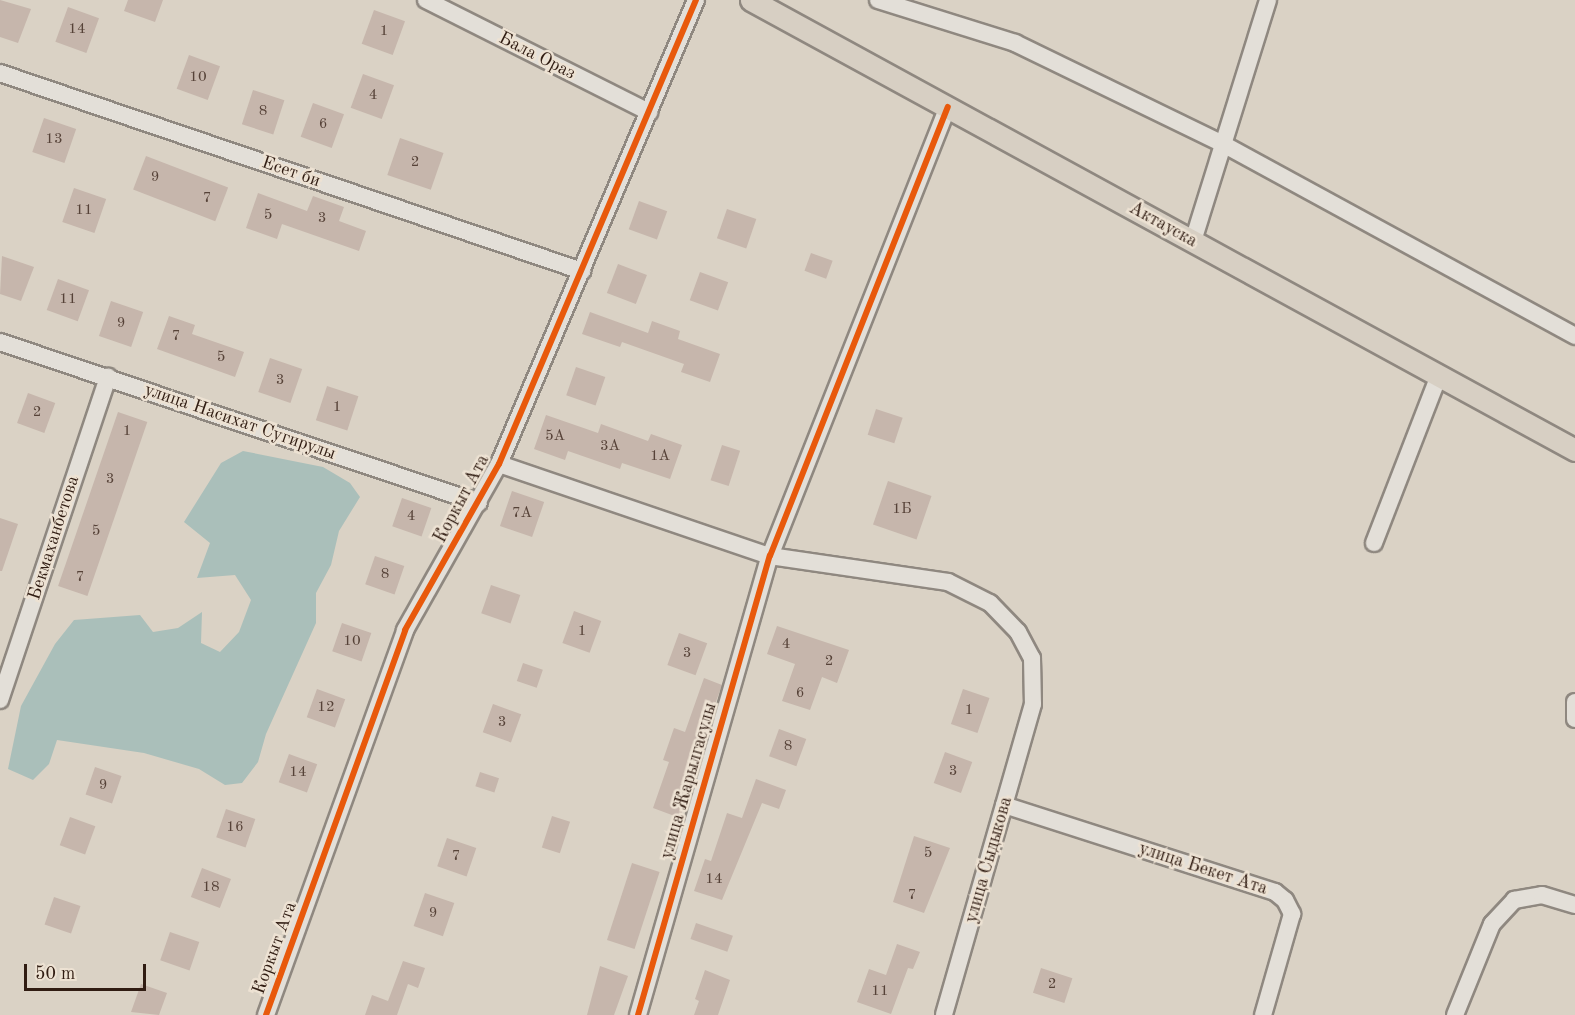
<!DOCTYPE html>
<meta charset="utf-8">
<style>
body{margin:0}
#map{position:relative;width:1575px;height:1015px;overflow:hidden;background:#dad2c5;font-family:"Old Standard TT",serif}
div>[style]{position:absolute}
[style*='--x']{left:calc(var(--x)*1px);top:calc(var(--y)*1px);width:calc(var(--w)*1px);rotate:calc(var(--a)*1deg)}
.water>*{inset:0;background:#aabfba}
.building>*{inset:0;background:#c6b6ac;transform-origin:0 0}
.roads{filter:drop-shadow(2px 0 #8f8880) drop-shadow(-2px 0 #8f8880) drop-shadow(0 2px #8f8880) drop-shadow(0 -2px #8f8880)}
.minor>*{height:16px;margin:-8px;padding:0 8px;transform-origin:8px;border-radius:8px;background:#e3dfd8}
.major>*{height:21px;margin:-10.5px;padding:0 10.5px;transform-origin:10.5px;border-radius:10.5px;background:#d7cfc3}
.cycleway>*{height:6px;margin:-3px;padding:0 3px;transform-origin:3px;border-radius:3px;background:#e8590c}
span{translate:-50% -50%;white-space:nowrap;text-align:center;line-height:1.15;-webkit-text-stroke:5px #ede2d3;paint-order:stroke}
.number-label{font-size:15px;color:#564238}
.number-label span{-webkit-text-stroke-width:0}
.street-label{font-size:18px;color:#301c12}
.scale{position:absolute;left:24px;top:964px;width:122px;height:27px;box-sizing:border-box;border:3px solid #301c12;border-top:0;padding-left:8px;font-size:18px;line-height:21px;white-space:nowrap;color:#301c12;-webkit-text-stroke:4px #ede2d3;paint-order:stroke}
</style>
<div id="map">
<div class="water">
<i style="clip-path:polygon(243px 451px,323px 467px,350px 483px,360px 497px,339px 531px,331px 565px,316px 593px,316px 623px,266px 734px,258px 762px,242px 783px,225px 785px,199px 769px,144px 753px,57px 740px,49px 764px,33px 780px,8px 769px,21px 706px,55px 644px,74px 620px,140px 615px,153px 632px,178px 628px,202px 612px,201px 643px,220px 652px,239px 632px,251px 600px,235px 575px,197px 578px,210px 543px,184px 522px,221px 463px)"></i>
</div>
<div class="building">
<i style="clip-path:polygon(0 0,31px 9px,18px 43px,0 37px)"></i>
<i style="clip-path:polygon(128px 0,163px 0,155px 22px,124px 11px)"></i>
<i style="left:68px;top:7px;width:33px;height:37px;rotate:20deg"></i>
<i style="left:374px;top:10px;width:33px;height:36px;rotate:20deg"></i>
<i style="left:189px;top:55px;width:33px;height:36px;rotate:20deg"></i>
<i style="left:363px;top:74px;width:33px;height:36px;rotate:20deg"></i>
<i style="left:253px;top:90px;width:33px;height:36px;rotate:18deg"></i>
<i style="left:313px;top:103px;width:33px;height:36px;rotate:20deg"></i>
<i style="left:44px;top:118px;width:34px;height:36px;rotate:19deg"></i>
<i style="left:400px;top:138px;width:46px;height:39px;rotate:19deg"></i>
<i style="left:146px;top:156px;width:88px;height:36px;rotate:21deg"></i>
<i style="left:74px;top:188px;width:34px;height:36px;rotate:19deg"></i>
<i style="clip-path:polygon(258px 193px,307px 211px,313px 196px,344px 207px,339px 221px,366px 231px,359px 251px,282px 224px,277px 239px,246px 228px)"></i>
<i style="left:639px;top:201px;width:30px;height:30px;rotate:20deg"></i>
<i style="left:727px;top:209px;width:31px;height:31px;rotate:19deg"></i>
<i style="left:811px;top:253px;width:23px;height:19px;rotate:20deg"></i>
<i style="clip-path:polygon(2px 256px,34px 267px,21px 301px,0 294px)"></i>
<i style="left:618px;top:264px;width:31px;height:31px;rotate:21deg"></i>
<i style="left:700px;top:272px;width:30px;height:30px;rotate:20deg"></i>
<i style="left:58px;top:279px;width:33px;height:33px;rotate:20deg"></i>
<i style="left:111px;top:301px;width:34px;height:37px;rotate:19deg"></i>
<i style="clip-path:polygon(590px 312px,648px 333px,652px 321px,680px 331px,678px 339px,720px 354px,710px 382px,681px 372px,684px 364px,622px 342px,620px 347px,582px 334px)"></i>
<i style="clip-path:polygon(169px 316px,195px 325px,192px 334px,244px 352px,235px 377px,157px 349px)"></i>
<i style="left:270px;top:358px;width:34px;height:36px;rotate:19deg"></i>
<i style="left:576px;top:367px;width:31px;height:30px;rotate:19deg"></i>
<i style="left:327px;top:386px;width:33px;height:36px;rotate:18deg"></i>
<i style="left:28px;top:393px;width:29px;height:32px;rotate:20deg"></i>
<i style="left:876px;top:409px;width:28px;height:27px;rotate:18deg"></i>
<i style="left:118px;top:412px;width:31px;height:184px;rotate:19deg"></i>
<i style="clip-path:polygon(546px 415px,598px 433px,601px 424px,648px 441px,651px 434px,682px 445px,670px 479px,622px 463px,620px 469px,568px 451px,565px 460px,534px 449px)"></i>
<i style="left:722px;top:445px;width:19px;height:37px;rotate:18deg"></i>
<i style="left:888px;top:481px;width:46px;height:46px;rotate:19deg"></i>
<i style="left:512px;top:491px;width:34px;height:37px;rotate:19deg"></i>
<i style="left:402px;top:498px;width:31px;height:30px;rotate:19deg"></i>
<i style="clip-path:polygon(0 518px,18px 524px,2px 571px,0 571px)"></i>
<i style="left:375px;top:556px;width:31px;height:30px;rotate:19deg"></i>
<i style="left:491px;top:585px;width:31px;height:30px;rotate:19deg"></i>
<i style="left:574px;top:611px;width:29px;height:34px;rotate:20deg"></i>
<i style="left:342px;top:623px;width:31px;height:30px;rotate:19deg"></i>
<i style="clip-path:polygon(777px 626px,849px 650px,837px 683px,822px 677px,810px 710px,782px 701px,795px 664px,767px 654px)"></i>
<i style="left:679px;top:633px;width:30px;height:34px;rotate:20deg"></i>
<i style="left:523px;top:663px;width:21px;height:19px;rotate:19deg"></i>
<i style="clip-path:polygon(704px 678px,722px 685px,686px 784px,691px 786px,680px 818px,653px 808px,669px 762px,663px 760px,674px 728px,685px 732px)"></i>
<i style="left:317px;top:689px;width:30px;height:30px;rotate:20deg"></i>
<i style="left:963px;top:689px;width:28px;height:37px;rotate:19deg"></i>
<i style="left:493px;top:704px;width:30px;height:30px;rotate:20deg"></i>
<i style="left:779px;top:729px;width:29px;height:29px;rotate:20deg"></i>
<i style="left:945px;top:752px;width:29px;height:33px;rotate:20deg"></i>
<i style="left:289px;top:754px;width:30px;height:30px;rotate:20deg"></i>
<i style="left:95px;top:767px;width:28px;height:29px;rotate:19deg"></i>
<i style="left:480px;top:772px;width:20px;height:15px;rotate:18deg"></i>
<i style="clip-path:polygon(756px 779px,786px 790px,779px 809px,762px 803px,722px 900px,694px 891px,705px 859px,711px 861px,727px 813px,742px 818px)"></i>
<i style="left:226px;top:809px;width:31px;height:30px;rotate:19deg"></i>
<i style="left:552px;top:816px;width:19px;height:33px;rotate:18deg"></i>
<i style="left:70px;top:817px;width:27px;height:30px;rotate:20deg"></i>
<i style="clip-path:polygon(914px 836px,950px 848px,924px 913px,893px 902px)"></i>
<i style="left:447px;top:838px;width:31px;height:30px;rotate:19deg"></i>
<i style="left:632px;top:863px;width:29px;height:81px;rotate:18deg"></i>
<i style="left:202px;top:868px;width:31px;height:31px;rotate:21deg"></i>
<i style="left:425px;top:893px;width:31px;height:35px;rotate:19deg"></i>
<i style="left:54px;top:897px;width:28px;height:29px;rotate:19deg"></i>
<i style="left:696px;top:923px;width:39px;height:17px;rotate:19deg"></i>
<i style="left:170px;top:932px;width:31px;height:30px;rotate:19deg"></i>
<i style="clip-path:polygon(897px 944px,920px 952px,913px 969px,908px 968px,891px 1014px,857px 1002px,869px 969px,886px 975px)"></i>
<i style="clip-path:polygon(403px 961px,425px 968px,418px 988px,408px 984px,397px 1015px,365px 1015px,372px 995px,388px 1001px)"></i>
<i style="clip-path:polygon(600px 966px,628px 976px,614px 1015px,587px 1015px)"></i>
<i style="left:1041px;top:968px;width:33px;height:26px;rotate:18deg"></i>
<i style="clip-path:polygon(705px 970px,730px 980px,718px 1015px,694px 1015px,699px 1001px,695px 999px)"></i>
<i style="clip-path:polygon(141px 984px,167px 993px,159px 1015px,131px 1012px)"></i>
</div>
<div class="roads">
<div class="minor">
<i style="--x:426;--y:0;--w:250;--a:26.7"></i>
<i style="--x:878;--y:0;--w:144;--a:17.4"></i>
<i style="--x:1015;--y:43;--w:231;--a:25.9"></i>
<i style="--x:1223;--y:144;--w:401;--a:28.6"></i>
<i style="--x:0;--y:73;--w:615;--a:18.79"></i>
<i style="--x:1193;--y:241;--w:252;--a:-72.7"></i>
<i style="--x:0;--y:342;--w:505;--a:18.58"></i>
<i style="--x:499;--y:464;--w:286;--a:18.8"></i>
<i style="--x:770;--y:556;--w:180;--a:8.3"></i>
<i style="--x:948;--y:582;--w:47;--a:26.6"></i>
<i style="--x:990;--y:603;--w:40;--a:46"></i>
<i style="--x:1018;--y:632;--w:30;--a:62"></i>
<i style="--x:1032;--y:658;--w:46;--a:88.8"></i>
<i style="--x:1033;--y:704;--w:323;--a:106"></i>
<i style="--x:1374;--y:543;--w:180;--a:-68.8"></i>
<i style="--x:0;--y:700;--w:341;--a:-71.5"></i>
<i style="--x:1575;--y:702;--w:17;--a:90"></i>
<i style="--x:1004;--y:805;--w:285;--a:17.8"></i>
<i style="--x:1275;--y:892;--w:13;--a:39"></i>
<i style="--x:1285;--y:900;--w:16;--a:63"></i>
<i style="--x:1292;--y:914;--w:105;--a:106"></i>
<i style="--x:266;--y:1015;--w:409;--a:-70.1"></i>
<i style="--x:405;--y:630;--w:191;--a:-60.5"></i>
<i style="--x:499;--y:464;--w:504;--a:-67"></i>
<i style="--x:638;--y:1015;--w:478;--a:-74"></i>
<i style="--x:770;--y:556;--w:483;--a:-68.4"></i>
<i style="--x:1455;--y:1015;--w:98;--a:-67.9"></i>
<i style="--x:1492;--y:924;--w:33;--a:-47"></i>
<i style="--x:1514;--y:900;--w:28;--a:-10"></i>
<i style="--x:1542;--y:895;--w:34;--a:17"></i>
</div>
<div class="major">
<i style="--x:751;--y:0;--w:939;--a:28.64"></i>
</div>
</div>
<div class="cycleway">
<i style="--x:266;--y:1015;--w:409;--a:-70.1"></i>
<i style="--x:405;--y:630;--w:191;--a:-60.5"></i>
<i style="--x:499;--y:464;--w:504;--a:-67"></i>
<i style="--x:638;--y:1015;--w:478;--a:-74"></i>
<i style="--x:770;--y:556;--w:483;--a:-68.4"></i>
</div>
<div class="number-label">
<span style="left:77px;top:30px">14</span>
<span style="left:384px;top:32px">1</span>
<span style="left:198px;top:78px">10</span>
<span style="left:373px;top:96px">4</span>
<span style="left:263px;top:112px">8</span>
<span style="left:323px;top:125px">6</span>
<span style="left:54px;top:140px">13</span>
<span style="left:415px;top:163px">2</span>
<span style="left:155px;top:178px">9</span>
<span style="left:207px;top:199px">7</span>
<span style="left:84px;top:211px">11</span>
<span style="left:268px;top:216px">5</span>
<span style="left:322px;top:219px">3</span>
<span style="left:68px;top:300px">11</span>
<span style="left:121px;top:324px">9</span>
<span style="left:176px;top:337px">7</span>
<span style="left:221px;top:358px">5</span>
<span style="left:280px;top:381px">3</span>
<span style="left:337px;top:408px">1</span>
<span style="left:37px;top:413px">2</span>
<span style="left:127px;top:432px">1</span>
<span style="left:555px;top:437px">5А</span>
<span style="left:610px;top:447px">3А</span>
<span style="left:660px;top:457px">1А</span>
<span style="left:110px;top:480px">3</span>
<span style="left:902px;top:510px">1Б</span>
<span style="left:522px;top:514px">7А</span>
<span style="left:411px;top:517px">4</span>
<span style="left:96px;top:532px">5</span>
<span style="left:385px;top:575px">8</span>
<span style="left:80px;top:578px">7</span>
<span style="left:582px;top:632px">1</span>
<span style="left:352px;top:642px">10</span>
<span style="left:786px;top:645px">4</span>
<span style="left:687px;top:654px">3</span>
<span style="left:829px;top:662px">2</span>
<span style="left:800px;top:694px">6</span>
<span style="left:326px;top:708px">12</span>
<span style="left:969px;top:711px">1</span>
<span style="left:502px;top:723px">3</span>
<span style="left:788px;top:747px">8</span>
<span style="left:953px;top:772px">3</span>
<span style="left:298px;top:773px">14</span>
<span style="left:103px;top:786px">9</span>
<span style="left:235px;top:828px">16</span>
<span style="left:928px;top:854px">5</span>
<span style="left:456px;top:857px">7</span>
<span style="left:714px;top:880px">14</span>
<span style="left:211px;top:888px">18</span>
<span style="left:912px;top:896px">7</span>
<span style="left:433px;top:914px">9</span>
<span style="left:1052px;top:985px">2</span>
<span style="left:880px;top:992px">11</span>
</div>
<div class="street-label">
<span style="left:537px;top:56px;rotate:27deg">Бала Ораз</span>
<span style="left:291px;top:172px;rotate:19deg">Есет би</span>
<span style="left:1163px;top:225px;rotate:29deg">Актауска</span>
<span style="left:240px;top:422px;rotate:19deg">улица Насихат Сугирулы</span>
<span style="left:462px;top:499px;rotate:-62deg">Коркыт Ата</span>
<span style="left:54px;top:538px;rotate:-72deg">Бекмаханбетова</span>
<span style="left:689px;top:781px;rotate:-74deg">улица Жарылгасулы</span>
<span style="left:989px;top:860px;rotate:-74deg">улица Сыдыкова</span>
<span style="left:1203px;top:869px;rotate:18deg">улица Бекет Ата</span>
<span style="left:275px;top:948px;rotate:-70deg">Коркыт Ата</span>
</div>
<div class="scale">50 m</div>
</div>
